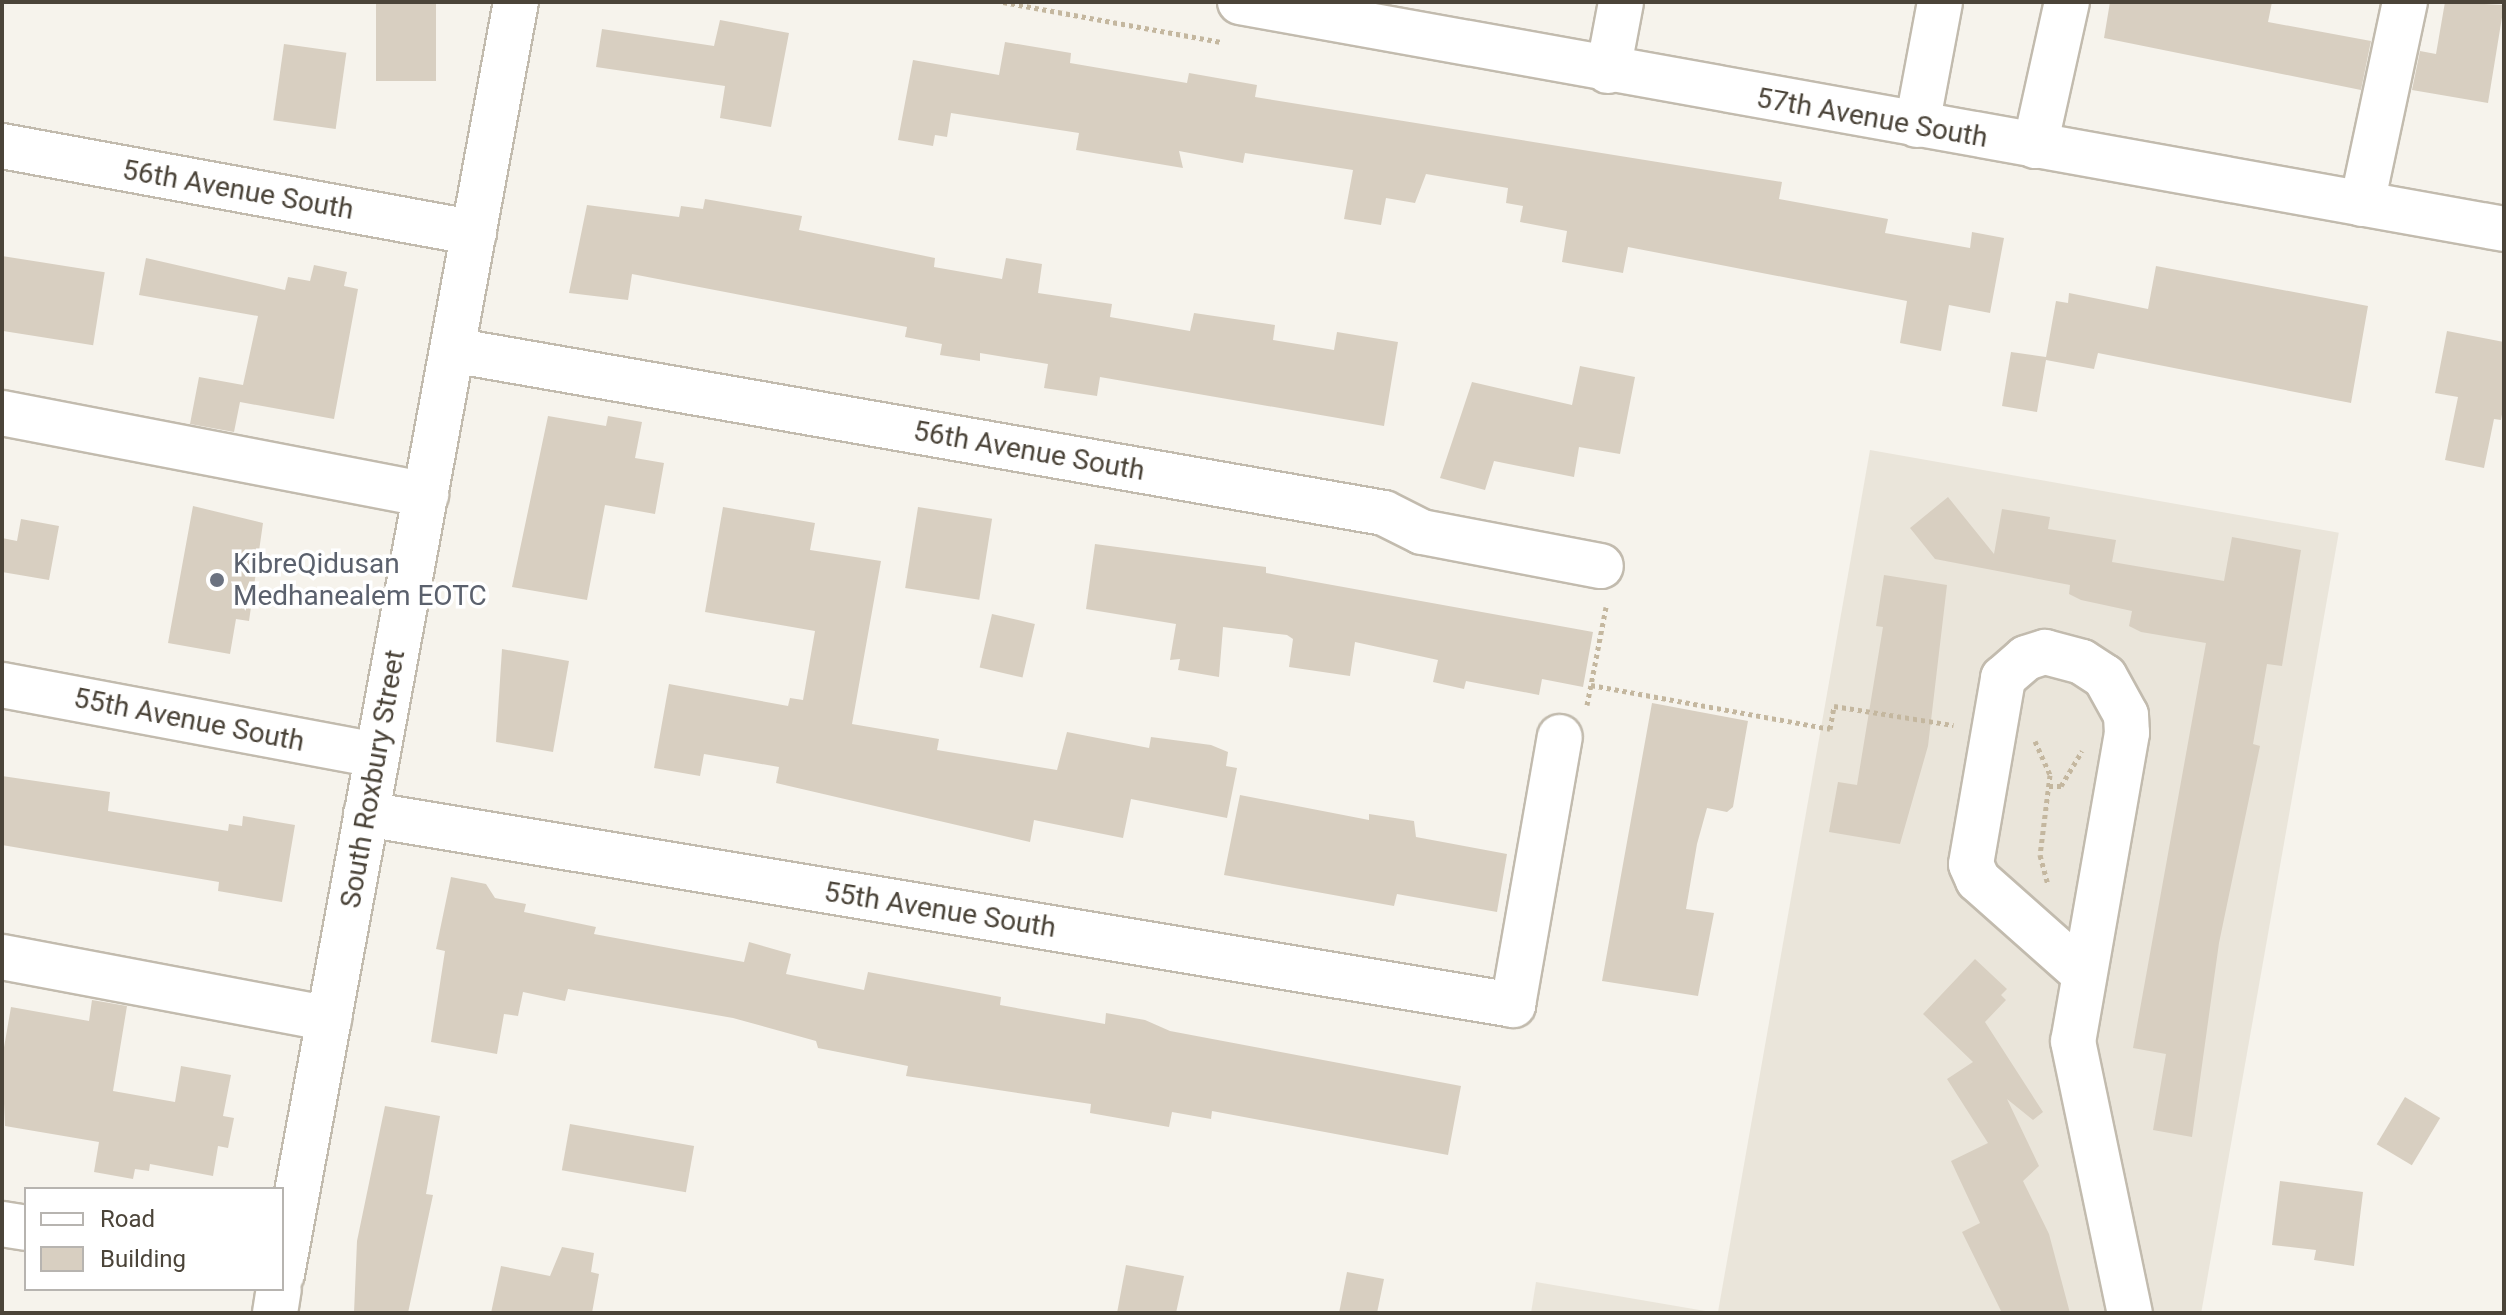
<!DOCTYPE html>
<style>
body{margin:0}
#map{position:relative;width:2506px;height:1315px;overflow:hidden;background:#f6f3ec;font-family:Roboto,sans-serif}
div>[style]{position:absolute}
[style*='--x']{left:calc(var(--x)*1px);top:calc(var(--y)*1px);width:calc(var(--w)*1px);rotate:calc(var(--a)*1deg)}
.residential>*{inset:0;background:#eae5da;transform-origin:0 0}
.building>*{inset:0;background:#d8cfc1;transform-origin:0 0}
.path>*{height:5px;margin-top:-2.5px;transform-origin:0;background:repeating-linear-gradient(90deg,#c4b79f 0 4px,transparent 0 8px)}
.roads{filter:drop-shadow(2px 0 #c2bbae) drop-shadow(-2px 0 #c2bbae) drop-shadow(0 2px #c2bbae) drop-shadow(0 -2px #c2bbae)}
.minor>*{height:44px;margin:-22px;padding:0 22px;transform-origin:22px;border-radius:22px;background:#fff}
.dots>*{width:22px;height:22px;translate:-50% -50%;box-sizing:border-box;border:4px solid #fff;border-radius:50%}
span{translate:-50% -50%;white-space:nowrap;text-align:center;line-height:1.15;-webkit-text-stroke:7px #fff;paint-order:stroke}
.street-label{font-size:28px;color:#4b4439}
.worship-label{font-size:28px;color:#5b616d}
.left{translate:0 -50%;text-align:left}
.frame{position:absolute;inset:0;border:4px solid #4b4439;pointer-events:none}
.legend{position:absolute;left:24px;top:1187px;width:260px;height:104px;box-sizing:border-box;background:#fff;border:2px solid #b7b4b0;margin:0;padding:10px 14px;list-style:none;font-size:24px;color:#4b4439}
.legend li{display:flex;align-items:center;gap:16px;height:40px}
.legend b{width:40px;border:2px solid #b7b4b0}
</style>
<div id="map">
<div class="residential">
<i style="left:1870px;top:450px;width:476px;height:875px;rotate:10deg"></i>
<i style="clip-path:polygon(1536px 1282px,1717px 1313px,1531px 1313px)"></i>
</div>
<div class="building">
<i style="left:376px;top:2px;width:60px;height:79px"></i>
<i style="clip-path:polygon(2110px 2px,2272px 2px,2268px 22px,2371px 41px,2361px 90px,2104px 38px)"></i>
<i style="clip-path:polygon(2445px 2px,2504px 5px,2488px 103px,2412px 90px,2420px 51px,2436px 54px)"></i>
<i style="clip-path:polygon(720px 20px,789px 33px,771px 127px,720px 118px,725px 86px,596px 67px,602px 29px,714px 46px)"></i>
<i style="clip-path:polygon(1005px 42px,1071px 53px,1070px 63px,1187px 83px,1189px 73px,1257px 85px,1255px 97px,1782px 182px,1779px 199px,1888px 219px,1885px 233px,1970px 248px,1972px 232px,2004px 238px,1990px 313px,1949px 305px,1941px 351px,1900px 343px,1907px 301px,1628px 247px,1623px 273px,1562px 262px,1567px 231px,1520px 222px,1523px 206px,1506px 203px,1508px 188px,1426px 174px,1415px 203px,1386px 198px,1381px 225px,1344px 219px,1353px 170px,1245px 153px,1243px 163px,1179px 151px,1183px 168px,1076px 150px,1079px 133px,951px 113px,947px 137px,935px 135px,933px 146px,898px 140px,913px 60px,999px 75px)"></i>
<i style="left:284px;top:44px;width:63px;height:77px;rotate:8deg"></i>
<i style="clip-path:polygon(705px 199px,802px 216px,799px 230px,935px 258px,934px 267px,1002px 279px,1006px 258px,1042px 264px,1038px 293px,1112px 304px,1110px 317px,1190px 331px,1194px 313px,1275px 325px,1273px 340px,1334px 350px,1337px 332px,1398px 342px,1384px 426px,1100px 377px,1097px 396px,1044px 388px,1048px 364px,980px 353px,980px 361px,940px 355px,942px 344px,905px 337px,907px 327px,632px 274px,628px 300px,569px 293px,587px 205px,679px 217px,681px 206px,703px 209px)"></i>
<i style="left:2px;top:256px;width:104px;height:74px;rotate:9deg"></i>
<i style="clip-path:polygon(146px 258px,285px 290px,288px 277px,310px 281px,314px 265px,347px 272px,344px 286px,358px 289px,334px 419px,240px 402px,234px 432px,190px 424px,199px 377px,243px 385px,258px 316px,139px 295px)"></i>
<i style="clip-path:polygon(2156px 266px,2368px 306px,2351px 403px,2098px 353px,2094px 369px,2046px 360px,2037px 412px,2002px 406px,2011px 352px,2046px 357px,2056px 301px,2068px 303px,2069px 293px,2148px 309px)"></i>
<i style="clip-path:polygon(2447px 331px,2504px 342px,2504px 403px,2501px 420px,2494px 419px,2484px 468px,2445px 460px,2458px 397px,2435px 393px)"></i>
<i style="clip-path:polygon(1580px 366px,1635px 377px,1620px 454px,1579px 447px,1574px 477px,1494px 461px,1485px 490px,1440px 478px,1472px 382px,1572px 405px)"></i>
<i style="clip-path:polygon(548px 416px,606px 426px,608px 416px,642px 422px,635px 458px,664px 463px,655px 514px,605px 505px,587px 600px,512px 587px)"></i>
<i style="clip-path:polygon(1948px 497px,1994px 554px,2002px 509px,2050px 517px,2048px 529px,2116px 540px,2112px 562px,2224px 581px,2232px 537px,2301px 550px,2282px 666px,2267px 664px,2253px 744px,2260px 746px,2219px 943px,2192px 1137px,2153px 1130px,2166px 1054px,2133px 1048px,2206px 643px,2141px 632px,2129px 626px,2132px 611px,2081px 600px,2069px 594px,2070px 585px,1935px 559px,1910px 528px)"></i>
<i style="clip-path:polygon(193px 506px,263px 523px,249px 621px,236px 619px,230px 654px,168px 643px)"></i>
<i style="clip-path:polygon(723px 507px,815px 523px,810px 550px,881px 561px,852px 724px,939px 739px,937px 750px,1057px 770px,1067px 732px,1149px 748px,1151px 737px,1211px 745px,1228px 752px,1226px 766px,1237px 768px,1227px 818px,1131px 799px,1123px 838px,1034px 820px,1030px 842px,776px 783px,779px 767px,704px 754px,700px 776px,654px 768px,669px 684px,788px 706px,790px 698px,803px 700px,815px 631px,705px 612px)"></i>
<i style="left:918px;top:507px;width:75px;height:82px;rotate:9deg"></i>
<i style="clip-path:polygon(21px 519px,59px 526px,49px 580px,2px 572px,2px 538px,17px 541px)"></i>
<i style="clip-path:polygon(1095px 544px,1266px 567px,1266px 573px,1593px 632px,1583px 687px,1542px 679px,1539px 695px,1466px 681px,1464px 689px,1433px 682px,1438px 660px,1355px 642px,1350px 676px,1289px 667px,1293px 639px,1287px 635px,1223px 627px,1219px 677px,1178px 670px,1180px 659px,1170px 660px,1176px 624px,1086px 609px)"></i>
<i style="clip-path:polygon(1884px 575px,1947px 585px,1928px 746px,1900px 844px,1829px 832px,1838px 782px,1857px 785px,1883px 627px,1876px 626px)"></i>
<i style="left:992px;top:614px;width:44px;height:55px;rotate:13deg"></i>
<i style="clip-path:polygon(502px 649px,569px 661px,553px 752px,496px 742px)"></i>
<i style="clip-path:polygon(1652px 703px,1748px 721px,1733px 807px,1727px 812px,1707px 808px,1697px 844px,1686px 909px,1714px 913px,1698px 996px,1602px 981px)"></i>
<i style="clip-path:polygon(2px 776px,110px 792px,108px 811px,228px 831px,229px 824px,242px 826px,243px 816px,295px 825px,282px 902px,218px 891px,219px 882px,2px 845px)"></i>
<i style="clip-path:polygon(1240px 795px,1369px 820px,1369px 814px,1414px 821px,1416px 837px,1507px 854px,1497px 912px,1397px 894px,1394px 906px,1224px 875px)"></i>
<i style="clip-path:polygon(451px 877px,486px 884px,495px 898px,526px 904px,524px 912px,596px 927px,594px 934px,744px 962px,749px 942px,791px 954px,786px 974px,864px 990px,868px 972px,1001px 997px,1000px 1005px,1105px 1024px,1106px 1013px,1145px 1020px,1170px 1031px,1461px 1086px,1448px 1155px,1212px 1111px,1211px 1119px,1172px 1112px,1169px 1127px,1090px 1113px,1091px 1104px,906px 1076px,908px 1066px,818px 1048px,816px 1041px,733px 1018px,568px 989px,565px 1001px,523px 992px,518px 1016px,504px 1014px,497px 1054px,431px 1042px,445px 951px,436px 949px)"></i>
<i style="clip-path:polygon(1975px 959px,2007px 989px,2001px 995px,2006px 1000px,1985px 1022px,2043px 1112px,2033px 1120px,2007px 1099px,2039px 1166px,2023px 1181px,2049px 1234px,2070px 1313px,2002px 1313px,1962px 1232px,1980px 1223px,1951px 1161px,1988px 1143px,1947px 1079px,1973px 1062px,1923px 1014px)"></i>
<i style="clip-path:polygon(92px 1000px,127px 1006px,113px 1091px,175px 1102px,181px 1066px,231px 1075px,223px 1116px,234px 1118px,228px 1148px,218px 1146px,213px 1176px,150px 1164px,149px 1171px,135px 1169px,133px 1179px,94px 1172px,99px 1142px,5px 1126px,2px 1059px,11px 1007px,89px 1021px)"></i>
<i style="left:2405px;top:1097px;width:41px;height:55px;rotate:31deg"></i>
<i style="clip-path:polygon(385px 1106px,440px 1116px,426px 1194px,433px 1195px,408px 1313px,354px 1313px,357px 1241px)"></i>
<i style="left:570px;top:1124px;width:126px;height:47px;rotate:10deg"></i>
<i style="clip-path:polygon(2280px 1181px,2363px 1192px,2354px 1266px,2314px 1260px,2316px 1250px,2272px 1245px)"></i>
<i style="clip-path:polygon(562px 1247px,594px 1253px,591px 1272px,599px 1274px,592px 1313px,491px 1313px,501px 1266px,550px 1276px)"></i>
<i style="clip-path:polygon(1126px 1265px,1184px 1276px,1176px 1313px,1117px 1313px)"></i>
<i style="clip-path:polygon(1347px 1272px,1384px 1279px,1377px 1313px,1339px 1313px)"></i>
</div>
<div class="path">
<i style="--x:1003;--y:2;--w:223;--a:10.4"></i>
<i style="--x:1606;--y:607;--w:79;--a:100.9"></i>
<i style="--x:1591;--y:685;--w:243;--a:10.4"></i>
<i style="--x:1830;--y:729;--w:23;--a:-80"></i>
<i style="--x:1834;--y:706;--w:121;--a:9.1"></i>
<i style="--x:1587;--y:705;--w:20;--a:-79"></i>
<i style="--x:2035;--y:741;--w:37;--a:66"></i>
<i style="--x:2050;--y:775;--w:81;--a:97.1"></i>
<i style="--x:2040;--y:855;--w:31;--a:75"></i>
<i style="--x:2049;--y:786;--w:12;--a:0"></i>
<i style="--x:2061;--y:786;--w:41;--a:-59"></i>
<i style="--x:1725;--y:1313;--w:15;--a:0"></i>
</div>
<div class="roads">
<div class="minor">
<i style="--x:1240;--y:2;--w:1284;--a:10.18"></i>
<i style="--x:1608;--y:71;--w:70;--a:-79.3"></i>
<i style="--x:1917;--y:125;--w:125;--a:-79.4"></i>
<i style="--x:2;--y:146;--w:480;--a:10.4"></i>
<i style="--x:2035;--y:146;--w:148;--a:-77.5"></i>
<i style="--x:2362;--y:204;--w:207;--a:-78"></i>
<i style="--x:452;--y:350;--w:946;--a:9.92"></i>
<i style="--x:1384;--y:513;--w:42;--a:26.6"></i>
<i style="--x:1422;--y:532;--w:182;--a:10.8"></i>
<i style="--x:2;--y:413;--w:432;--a:10.9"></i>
<i style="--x:2;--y:685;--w:380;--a:10.6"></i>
<i style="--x:366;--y:814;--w:1163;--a:9.45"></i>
<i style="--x:1513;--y:1005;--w:272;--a:-80.1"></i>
<i style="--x:2;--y:957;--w:333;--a:10.7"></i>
<i style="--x:2084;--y:974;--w:142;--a:-138.4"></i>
<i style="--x:1978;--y:880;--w:17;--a:-114"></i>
<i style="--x:1971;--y:864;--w:189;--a:-80.2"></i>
<i style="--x:2003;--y:678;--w:30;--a:-41"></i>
<i style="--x:2026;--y:658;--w:20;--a:-18"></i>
<i style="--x:2045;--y:652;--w:38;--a:15"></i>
<i style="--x:2082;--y:662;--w:27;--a:33"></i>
<i style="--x:2105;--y:677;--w:43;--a:61.1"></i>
<i style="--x:2126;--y:715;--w:18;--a:87"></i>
<i style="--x:2127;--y:733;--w:313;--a:99.9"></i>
<i style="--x:2073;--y:1041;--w:278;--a:78.2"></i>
<i style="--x:2;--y:1224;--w:24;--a:9"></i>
<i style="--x:282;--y:1274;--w:1293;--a:-79.58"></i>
<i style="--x:275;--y:1313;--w:24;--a:-81"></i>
</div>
</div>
<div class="dots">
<i style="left:217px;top:580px;background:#6b7280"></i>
</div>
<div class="street-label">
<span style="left:1872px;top:118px;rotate:10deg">57th Avenue South</span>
<span style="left:238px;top:190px;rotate:10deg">56th Avenue South</span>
<span style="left:1029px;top:451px;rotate:10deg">56th Avenue South</span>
<span style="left:189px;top:720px;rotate:11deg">55th Avenue South</span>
<span style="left:373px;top:779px;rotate:-80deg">South Roxbury Street</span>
<span style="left:940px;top:910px;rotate:9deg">55th Avenue South</span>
</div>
<div class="worship-label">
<span class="left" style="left:233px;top:580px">KibreQidusan<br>Medhanealem EOTC</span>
</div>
<div class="frame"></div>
<ul class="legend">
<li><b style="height:10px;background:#fff"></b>Road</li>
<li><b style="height:22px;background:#d8cfc1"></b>Building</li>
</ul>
</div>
